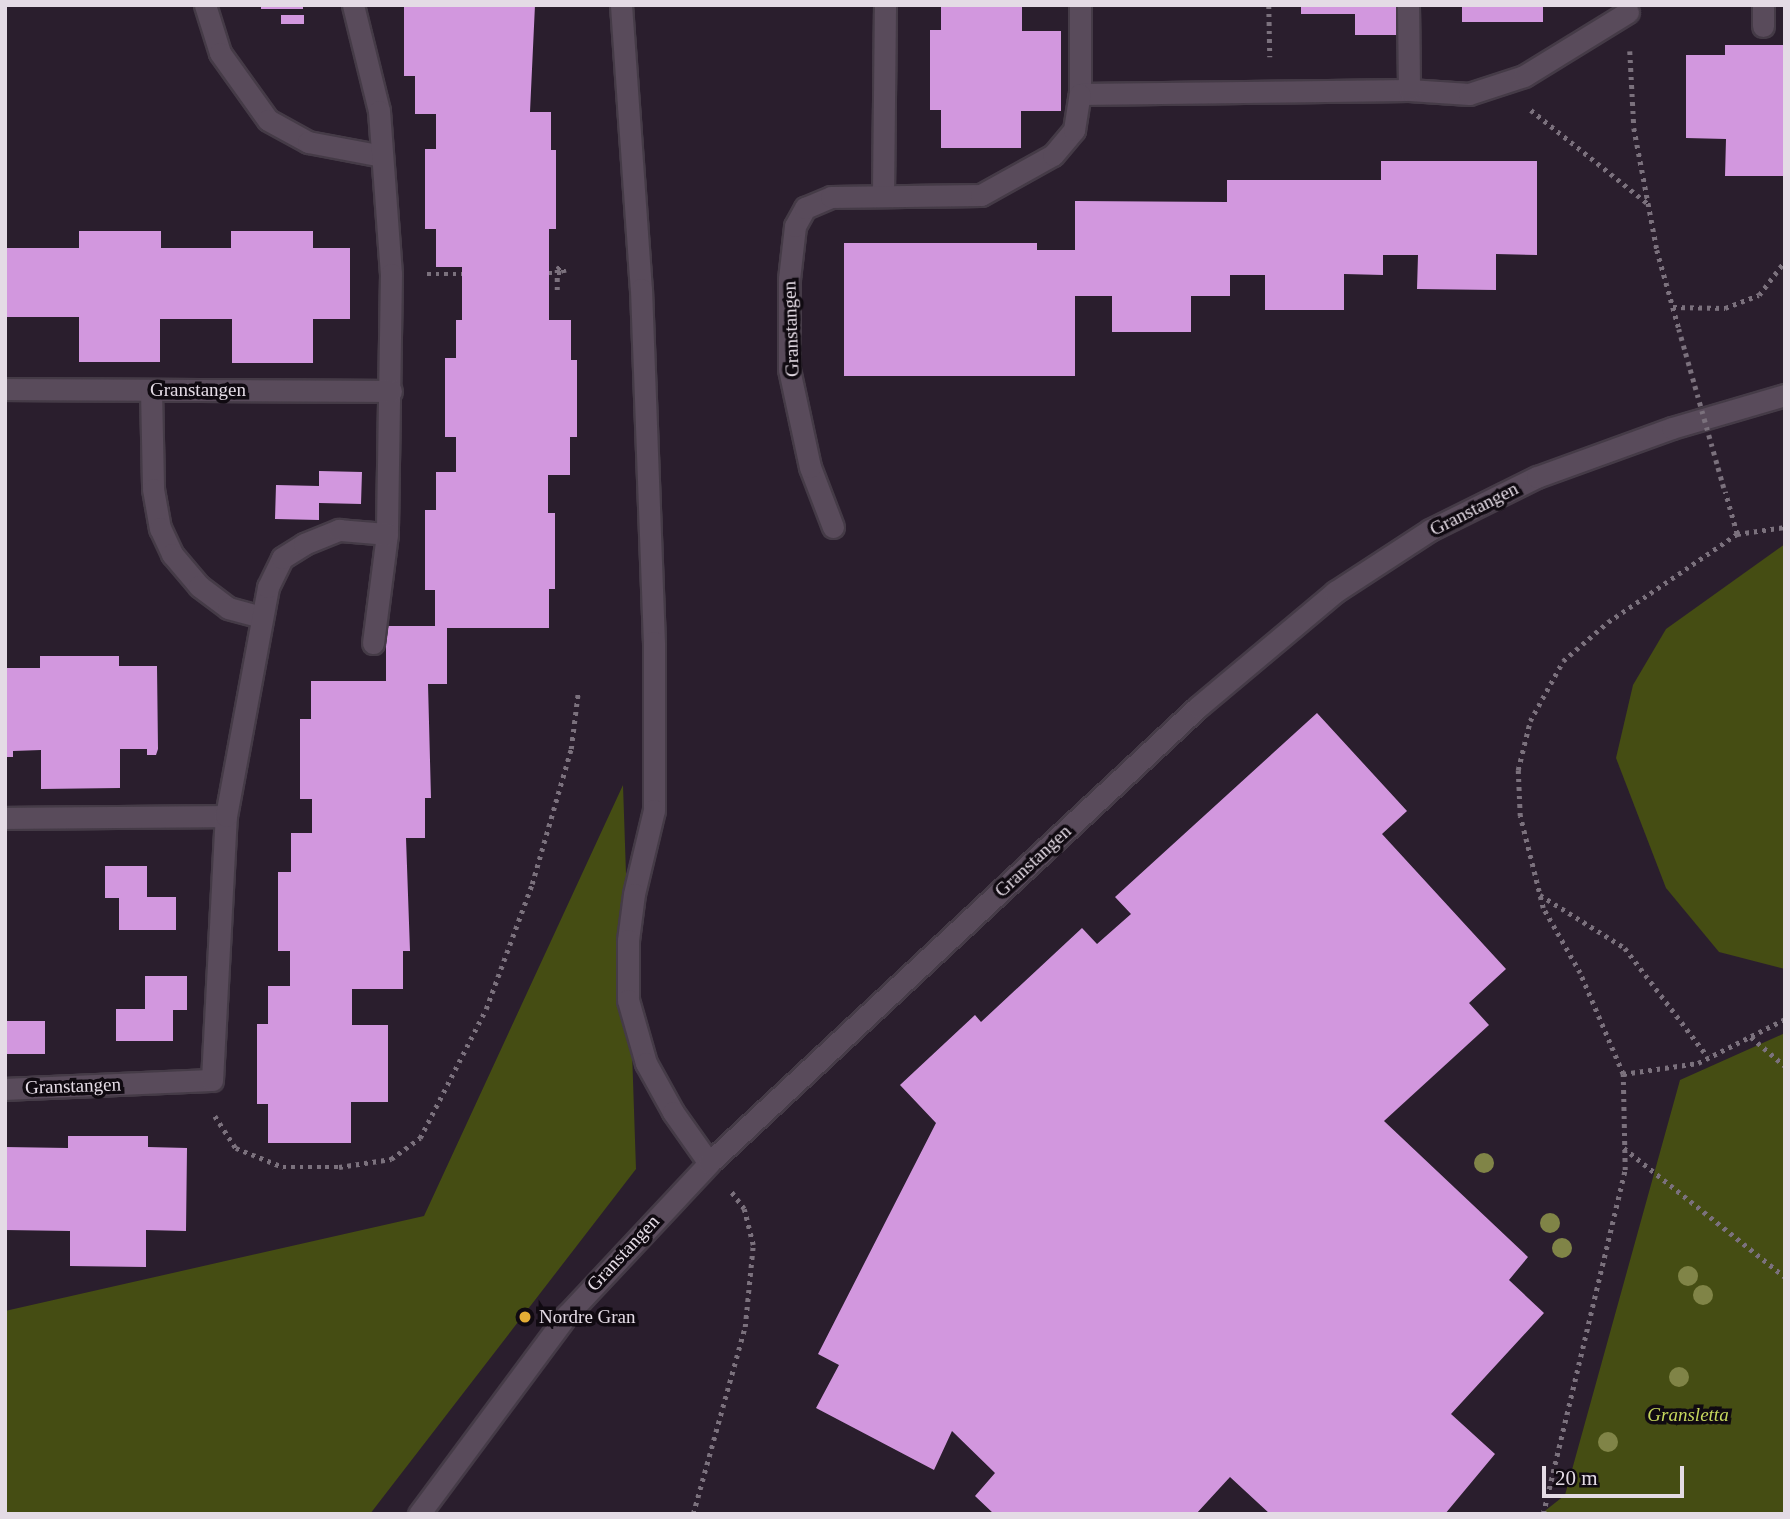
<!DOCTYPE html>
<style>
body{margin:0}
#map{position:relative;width:1790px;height:1519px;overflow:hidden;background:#2a1e2d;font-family:"Times New Roman",serif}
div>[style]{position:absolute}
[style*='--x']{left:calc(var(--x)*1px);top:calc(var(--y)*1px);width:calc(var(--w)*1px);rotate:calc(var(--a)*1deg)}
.green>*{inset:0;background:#454d13}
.building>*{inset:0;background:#d297de;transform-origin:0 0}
.path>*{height:4.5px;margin-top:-2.25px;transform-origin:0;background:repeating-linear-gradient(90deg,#7b717d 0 3.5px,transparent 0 8.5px)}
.roads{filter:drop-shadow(2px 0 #453b47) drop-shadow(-2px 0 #453b47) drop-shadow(0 2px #453b47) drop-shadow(0 -2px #453b47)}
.minor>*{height:21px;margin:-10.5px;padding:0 10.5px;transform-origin:10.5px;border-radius:10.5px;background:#594b5b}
.path-bridge>*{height:4.5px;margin-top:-2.25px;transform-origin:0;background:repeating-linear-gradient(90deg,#7b717d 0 3.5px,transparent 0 8.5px)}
.trees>*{width:20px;height:20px;margin:-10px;border-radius:50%;background:#808447}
.dots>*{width:19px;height:19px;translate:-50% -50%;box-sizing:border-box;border:4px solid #100a11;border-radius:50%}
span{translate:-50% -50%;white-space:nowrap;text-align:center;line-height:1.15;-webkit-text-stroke:7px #100a11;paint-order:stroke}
.street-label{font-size:19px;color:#e4dbe5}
.poi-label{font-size:19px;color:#e4dbe5}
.left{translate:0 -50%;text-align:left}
.park-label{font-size:19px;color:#c6d75d;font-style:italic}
.frame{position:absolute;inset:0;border:7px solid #e4dbe5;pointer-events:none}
.scale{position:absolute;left:1542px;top:1466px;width:142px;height:32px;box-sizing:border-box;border:4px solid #e4dbe5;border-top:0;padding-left:9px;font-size:21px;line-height:24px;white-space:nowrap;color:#e4dbe5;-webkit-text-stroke:5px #100a11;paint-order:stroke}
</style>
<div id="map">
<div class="green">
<i style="clip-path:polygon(1785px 544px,1785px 969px,1719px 952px,1666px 888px,1616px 758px,1633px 685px,1666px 629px)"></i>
<i style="clip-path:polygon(623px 785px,636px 1169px,370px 1514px,5px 1514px,5px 1311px,424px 1216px)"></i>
<i style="clip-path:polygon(1785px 1033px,1785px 1514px,1541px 1514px,1565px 1495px,1680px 1080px)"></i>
</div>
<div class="building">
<i style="left:261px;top:5px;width:42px;height:4px"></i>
<i style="clip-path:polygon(404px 5px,535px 5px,530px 112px,551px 112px,551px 150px,556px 150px,556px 229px,549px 229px,549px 320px,571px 320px,571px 360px,577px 360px,577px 437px,570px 437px,570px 475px,548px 475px,548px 513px,555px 513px,555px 589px,549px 589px,549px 628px,447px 628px,447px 684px,428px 684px,431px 798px,425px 798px,425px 838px,406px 838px,410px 951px,403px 951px,403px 989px,352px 989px,352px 1025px,388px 1025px,388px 1102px,351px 1102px,351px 1143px,268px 1143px,268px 1104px,257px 1104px,257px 1024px,268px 1024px,268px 986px,290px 986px,290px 951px,278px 951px,278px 872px,291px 872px,291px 833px,312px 833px,312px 799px,300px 799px,300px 719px,311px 719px,311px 681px,386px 681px,386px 626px,435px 626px,435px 590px,425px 590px,425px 510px,436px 510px,436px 472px,456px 472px,456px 437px,445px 437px,445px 358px,456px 358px,456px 320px,462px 320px,462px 267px,436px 267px,436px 229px,425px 229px,425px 149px,436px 149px,436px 114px,415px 114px,415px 76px,404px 76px)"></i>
<i style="clip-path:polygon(941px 5px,1022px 5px,1022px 31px,1061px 31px,1061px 111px,1021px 111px,1021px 148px,941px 148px,941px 110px,930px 110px,930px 30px,941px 30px)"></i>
<i style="clip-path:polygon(1301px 5px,1399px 5px,1399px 35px,1355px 35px,1355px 14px,1301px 14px)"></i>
<i style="left:1462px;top:5px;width:81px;height:17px"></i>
<i style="left:281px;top:15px;width:23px;height:9px"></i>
<i style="clip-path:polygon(1725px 45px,1785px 45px,1785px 176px,1725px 176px,1726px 139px,1686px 138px,1686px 55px,1725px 55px)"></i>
<i style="clip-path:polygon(1381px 161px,1537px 161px,1537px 255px,1496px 254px,1496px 290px,1417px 289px,1418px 255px,1383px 255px,1383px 275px,1344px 274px,1344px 310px,1265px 310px,1265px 275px,1230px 275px,1230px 296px,1191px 296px,1191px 332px,1112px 332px,1112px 296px,1075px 296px,1075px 376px,844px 376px,844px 243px,1037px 243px,1037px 250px,1075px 250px,1075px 201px,1227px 202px,1227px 180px,1381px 180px)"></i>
<i style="clip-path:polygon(79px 231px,161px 231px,161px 248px,231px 248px,231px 231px,313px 231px,313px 248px,350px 248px,350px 319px,313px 319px,313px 363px,232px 363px,232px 319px,160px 319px,160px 362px,79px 362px,79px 317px,5px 317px,5px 248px,79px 248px)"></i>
<i style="clip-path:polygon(319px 471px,362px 472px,361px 504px,319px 503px,319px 520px,275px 519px,276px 485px,319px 486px)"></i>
<i style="clip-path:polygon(40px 656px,119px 656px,119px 666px,157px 666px,158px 749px,156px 755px,147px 755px,147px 749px,120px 749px,120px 788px,41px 789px,41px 750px,13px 751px,13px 757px,5px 757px,5px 668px,40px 668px)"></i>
<i style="clip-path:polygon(1317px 713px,1407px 811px,1382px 834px,1506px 969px,1469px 1003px,1489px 1025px,1384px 1121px,1528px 1257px,1509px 1280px,1544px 1313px,1451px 1414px,1495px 1454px,1445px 1514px,1270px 1514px,1230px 1477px,1196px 1514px,994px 1514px,975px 1496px,995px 1473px,952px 1431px,934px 1470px,816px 1408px,839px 1365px,818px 1354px,936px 1123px,900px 1085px,975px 1015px,981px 1022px,1082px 928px,1097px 944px,1131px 914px,1115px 897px)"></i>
<i style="clip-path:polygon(105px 866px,147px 866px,147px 897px,176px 897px,176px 930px,119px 930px,119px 898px,105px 898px)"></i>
<i style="clip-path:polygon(145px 976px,187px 976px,187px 1010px,173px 1010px,173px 1041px,116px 1041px,116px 1009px,145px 1009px)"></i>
<i style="left:5px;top:1021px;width:40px;height:33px"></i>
<i style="clip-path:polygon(68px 1136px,148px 1136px,148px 1147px,187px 1148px,186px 1231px,146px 1230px,146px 1267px,70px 1266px,70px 1231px,5px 1230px,5px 1147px,68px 1148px)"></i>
</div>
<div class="path">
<i style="--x:1269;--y:5;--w:52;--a:88.9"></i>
<i style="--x:1630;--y:51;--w:77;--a:87"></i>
<i style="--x:1634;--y:128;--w:124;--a:79.3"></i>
<i style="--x:1657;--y:250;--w:82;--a:74.4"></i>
<i style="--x:1531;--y:110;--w:149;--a:38.7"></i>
<i style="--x:549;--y:273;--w:15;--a:0"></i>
<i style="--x:564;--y:273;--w:7;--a:-106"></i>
<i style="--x:427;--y:274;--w:35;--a:0"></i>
<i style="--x:557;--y:290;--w:21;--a:-90"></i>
<i style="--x:557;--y:269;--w:6;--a:-39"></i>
<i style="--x:1673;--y:307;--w:52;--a:1.1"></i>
<i style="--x:1725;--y:308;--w:36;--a:-21"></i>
<i style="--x:1759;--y:295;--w:43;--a:-52.6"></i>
<i style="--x:1737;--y:534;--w:49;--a:-8.3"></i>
<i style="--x:1540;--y:895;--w:100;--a:31.9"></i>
<i style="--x:1625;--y:948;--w:137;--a:52.7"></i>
<i style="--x:1751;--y:1037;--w:45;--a:40.5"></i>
<i style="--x:1623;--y:1074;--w:76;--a:-8.3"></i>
<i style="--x:1698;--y:1063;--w:97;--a:-26.8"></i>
<i style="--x:215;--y:1116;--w:38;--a:57"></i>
<i style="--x:236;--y:1148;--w:51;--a:22"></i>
<i style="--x:283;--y:1167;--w:56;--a:0"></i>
<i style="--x:339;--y:1167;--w:53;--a:-8.7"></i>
<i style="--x:391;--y:1159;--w:36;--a:-36"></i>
<i style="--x:420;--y:1138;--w:145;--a:-62.9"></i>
<i style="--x:486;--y:1009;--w:133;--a:-69.8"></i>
<i style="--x:532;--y:884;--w:141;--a:-73.9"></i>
<i style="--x:571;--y:749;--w:56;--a:-82.9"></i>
<i style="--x:1624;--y:1148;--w:206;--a:38.7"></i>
<i style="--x:693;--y:1514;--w:194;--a:-74.5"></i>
<i style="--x:745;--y:1327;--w:82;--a:-84.4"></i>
<i style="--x:753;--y:1245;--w:37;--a:-104"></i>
<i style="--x:744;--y:1209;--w:21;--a:-127"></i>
<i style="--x:1543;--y:1514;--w:354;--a:-76.6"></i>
<i style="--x:1625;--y:1170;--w:96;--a:-91.2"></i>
<i style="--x:1623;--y:1074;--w:110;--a:-113.1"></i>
<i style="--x:1580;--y:973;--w:75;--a:-119.6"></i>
<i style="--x:1543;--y:908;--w:95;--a:-104"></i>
<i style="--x:1520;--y:816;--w:46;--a:-92.5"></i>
<i style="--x:1518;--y:770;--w:50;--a:-76.2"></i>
<i style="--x:1530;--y:721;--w:68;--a:-61.2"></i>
<i style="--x:1563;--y:661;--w:60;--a:-40.9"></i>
<i style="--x:1608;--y:622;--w:156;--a:-34.3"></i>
<i style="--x:1737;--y:534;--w:44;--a:-105.9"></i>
</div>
<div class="roads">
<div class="minor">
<i style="--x:205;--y:5;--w:50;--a:72.6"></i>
<i style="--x:220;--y:53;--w:82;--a:54.4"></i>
<i style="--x:268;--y:120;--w:46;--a:28.8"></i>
<i style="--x:308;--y:142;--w:75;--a:10.7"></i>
<i style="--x:353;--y:5;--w:109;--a:76.2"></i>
<i style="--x:379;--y:111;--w:163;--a:85.8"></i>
<i style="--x:391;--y:274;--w:260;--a:90.9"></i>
<i style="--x:387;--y:534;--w:110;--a:97.3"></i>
<i style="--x:621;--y:5;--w:285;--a:86"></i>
<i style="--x:641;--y:289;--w:353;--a:87.9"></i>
<i style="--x:654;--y:642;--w:168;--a:90"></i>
<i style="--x:654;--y:810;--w:86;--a:103.4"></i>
<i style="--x:634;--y:894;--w:46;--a:97.4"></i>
<i style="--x:628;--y:940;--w:60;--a:90"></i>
<i style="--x:628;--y:1000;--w:66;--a:74.1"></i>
<i style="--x:646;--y:1063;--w:56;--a:61.1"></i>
<i style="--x:673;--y:1112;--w:62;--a:54.8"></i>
<i style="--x:1080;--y:5;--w:89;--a:90"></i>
<i style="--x:1080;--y:94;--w:329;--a:-0.7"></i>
<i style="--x:1409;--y:90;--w:60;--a:3.8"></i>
<i style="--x:1469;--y:94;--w:58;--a:-18.1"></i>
<i style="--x:1524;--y:76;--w:122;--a:-31.6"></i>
<i style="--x:1408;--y:5;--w:85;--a:89.3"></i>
<i style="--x:1763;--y:5;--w:21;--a:90"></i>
<i style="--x:883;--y:195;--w:190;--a:-89.4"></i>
<i style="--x:5;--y:389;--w:386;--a:0.3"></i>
<i style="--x:151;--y:390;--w:99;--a:88.8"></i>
<i style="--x:153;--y:489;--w:40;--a:80"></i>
<i style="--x:160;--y:528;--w:29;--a:65"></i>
<i style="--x:172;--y:554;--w:42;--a:49.8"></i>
<i style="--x:199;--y:586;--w:36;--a:37"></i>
<i style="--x:228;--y:608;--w:34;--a:15"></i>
<i style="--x:833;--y:527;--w:64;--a:-111"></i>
<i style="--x:810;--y:467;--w:100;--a:-102.1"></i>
<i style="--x:789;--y:369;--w:90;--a:-90"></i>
<i style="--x:789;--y:279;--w:53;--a:-83.5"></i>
<i style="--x:795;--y:226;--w:21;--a:-61"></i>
<i style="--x:805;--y:208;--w:28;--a:-23"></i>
<i style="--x:831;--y:197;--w:150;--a:-0.8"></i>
<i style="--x:981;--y:195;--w:82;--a:-29.1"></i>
<i style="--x:1053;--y:155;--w:33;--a:-50"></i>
<i style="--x:1074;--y:130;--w:36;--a:-81"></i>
<i style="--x:5;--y:818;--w:221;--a:-0.5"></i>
<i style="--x:5;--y:1089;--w:207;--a:-2.5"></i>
<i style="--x:212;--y:1080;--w:264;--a:-87"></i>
<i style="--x:226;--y:816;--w:233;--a:-79.6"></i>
<i style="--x:268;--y:587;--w:32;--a:-64"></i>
<i style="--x:282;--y:558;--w:26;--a:-32"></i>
<i style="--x:304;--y:544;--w:38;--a:-22"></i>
<i style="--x:339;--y:530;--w:48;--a:4.8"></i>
<i style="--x:419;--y:1514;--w:248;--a:-53.4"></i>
<i style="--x:567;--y:1315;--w:208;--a:-46.9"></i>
<i style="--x:709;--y:1163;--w:669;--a:-43"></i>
<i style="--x:1198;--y:707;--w:179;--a:-40"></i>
<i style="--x:1335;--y:592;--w:113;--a:-33.1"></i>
<i style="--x:1430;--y:530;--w:119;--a:-26.4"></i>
<i style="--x:1537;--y:477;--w:144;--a:-19.9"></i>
<i style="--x:1672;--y:428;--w:118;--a:-16.3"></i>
</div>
</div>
<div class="path-bridge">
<i style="--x:1679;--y:329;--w:169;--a:74.2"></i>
</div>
<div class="trees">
<i style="left:1484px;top:1163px"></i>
<i style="left:1550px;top:1223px"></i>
<i style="left:1562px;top:1248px"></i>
<i style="left:1688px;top:1276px"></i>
<i style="left:1703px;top:1295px"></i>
<i style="left:1679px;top:1377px"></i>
<i style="left:1608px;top:1442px"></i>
</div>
<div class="dots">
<i style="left:525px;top:1317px;background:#e4ad35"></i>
</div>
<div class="street-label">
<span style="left:791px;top:329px;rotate:-92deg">Granstangen</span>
<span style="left:198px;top:390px">Granstangen</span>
<span style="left:1474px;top:509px;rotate:-27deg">Granstangen</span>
<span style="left:1033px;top:861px;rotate:-43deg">Granstangen</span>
<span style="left:73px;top:1086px;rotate:-2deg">Granstangen</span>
<span style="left:623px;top:1253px;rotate:-47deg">Granstangen</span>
</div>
<div class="poi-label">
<span class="left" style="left:539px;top:1317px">Nordre Gran</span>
</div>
<div class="park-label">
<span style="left:1688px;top:1415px">Gransletta</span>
</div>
<div class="frame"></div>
<div class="scale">20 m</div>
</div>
